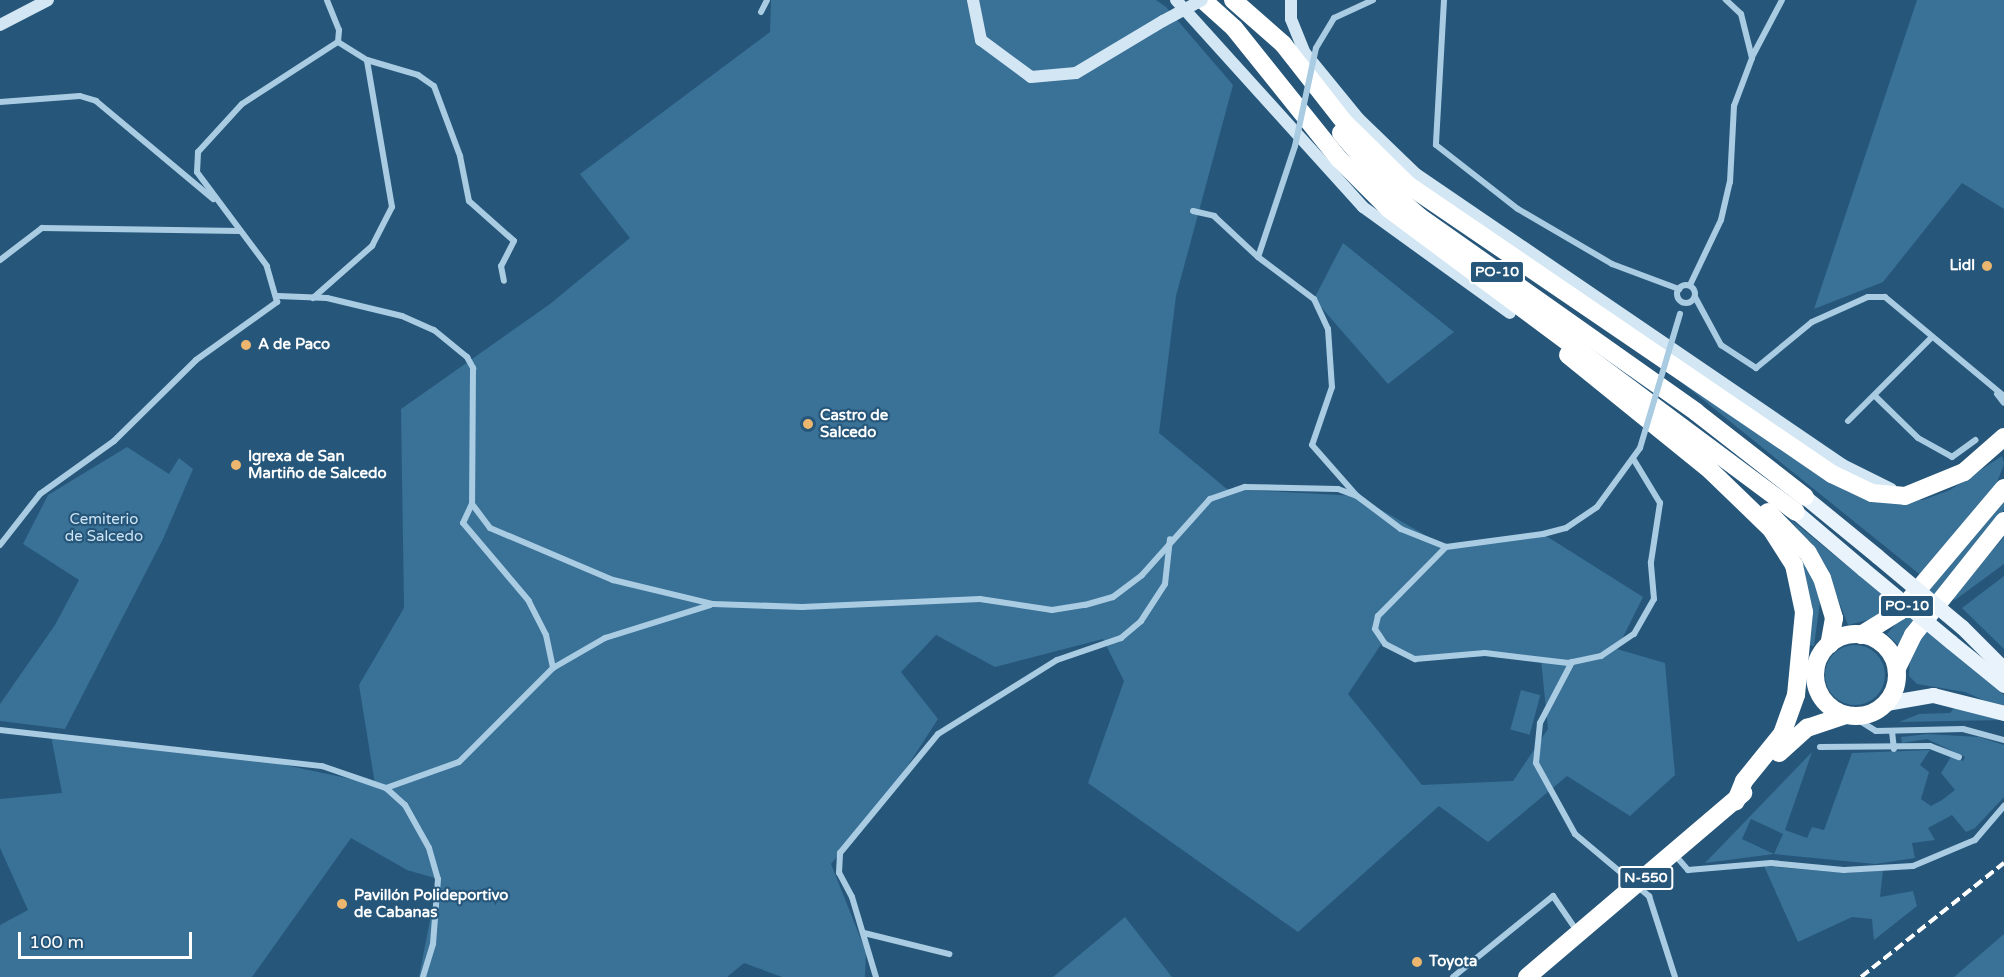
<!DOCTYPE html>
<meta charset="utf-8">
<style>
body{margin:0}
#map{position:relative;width:2004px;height:977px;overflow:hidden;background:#26577a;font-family:"Varela Round",sans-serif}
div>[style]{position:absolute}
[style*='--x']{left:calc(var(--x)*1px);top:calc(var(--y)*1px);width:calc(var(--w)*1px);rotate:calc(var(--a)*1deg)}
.green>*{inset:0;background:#3a7197;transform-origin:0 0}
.round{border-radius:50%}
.street>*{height:6px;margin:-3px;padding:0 3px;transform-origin:3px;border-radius:3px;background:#aacce3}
.street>.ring{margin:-3px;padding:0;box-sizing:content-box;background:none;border:6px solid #aacce3;border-radius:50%}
.secondary>*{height:12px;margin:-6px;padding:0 6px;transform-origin:6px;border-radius:6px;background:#d2e6f4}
.primary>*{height:15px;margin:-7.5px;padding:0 7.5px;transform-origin:7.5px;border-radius:7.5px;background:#e9f3fc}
.highway>*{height:18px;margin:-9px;padding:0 9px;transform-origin:9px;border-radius:9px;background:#fff}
.highway>.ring{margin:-9px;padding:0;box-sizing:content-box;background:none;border:18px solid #fff;border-radius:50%}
.rail>*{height:4px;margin-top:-2px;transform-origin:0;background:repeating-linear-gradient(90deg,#fff 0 10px,transparent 0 14.5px)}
.street-bridge>*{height:6px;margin:-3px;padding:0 3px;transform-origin:3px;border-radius:3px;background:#aacce3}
.secondary-bridge>*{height:12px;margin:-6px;padding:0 6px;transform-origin:6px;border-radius:6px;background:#d2e6f4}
.primary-bridge>*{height:15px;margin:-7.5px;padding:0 7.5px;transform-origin:7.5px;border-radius:7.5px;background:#e9f3fc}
.dots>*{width:16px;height:16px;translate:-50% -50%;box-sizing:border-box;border:3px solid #26577a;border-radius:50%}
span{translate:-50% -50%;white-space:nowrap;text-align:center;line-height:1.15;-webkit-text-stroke:4.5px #26577a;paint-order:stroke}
.shield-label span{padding:2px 4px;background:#26577a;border:2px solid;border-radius:4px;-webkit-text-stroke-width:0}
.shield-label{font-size:14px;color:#fff;font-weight:700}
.poi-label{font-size:15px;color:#fff;font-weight:700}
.right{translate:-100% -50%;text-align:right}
.left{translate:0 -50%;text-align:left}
.park-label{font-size:15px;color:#cce3f3}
.scale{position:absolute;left:18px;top:932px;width:174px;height:27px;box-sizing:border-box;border:3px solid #fff;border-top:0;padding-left:8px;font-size:18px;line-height:21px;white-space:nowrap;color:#fff;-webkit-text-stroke:4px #26577a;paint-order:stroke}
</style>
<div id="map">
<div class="green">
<i style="clip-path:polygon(evenodd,771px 0,1156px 0,1166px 7px,1233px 85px,1176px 296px,1159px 433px,1227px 489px,1357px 496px,1446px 547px,1543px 534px,1643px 597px,1617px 649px,1665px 663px,1675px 775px,1630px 816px,1567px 776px,1488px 842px,1439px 806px,1298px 932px,1088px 783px,1124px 681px,1103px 639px,995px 667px,936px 635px,901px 672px,938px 719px,896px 784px,831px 864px,866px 952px,865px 977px,782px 977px,744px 963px,727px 977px,419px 977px,438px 879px,407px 870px,351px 838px,252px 977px,0 977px,0 925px,28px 910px,0 848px,0 799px,62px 793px,51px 736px,247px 757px,375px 784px,359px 685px,404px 608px,401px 409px,550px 304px,630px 238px,580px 174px,770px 32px,771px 0,1386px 637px,1385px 644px,1415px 659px,1485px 653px,1541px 660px,1548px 729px,1513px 781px,1422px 785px,1348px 694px,1386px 637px)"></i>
<i style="clip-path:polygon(1917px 0,2004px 0,2004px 209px,1962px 183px,1883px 282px,1814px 309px)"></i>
<i style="clip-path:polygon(1343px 243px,1454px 332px,1388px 384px,1314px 299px)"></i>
<i style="clip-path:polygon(1681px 382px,1848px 492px,1881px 500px,1923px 500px,1950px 490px,2002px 456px,2004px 464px,1994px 490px,1923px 577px)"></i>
<i style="clip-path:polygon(127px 447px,169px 474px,179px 458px,193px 469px,163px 539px,65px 729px,0 721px,0 704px,55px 625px,79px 580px,23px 544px,48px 495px)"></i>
<i style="clip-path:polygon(2004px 501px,2004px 510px,1898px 645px,1887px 634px)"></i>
<i style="clip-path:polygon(1789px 518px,1894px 604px,1871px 619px,1848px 625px,1824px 563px)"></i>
<i style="clip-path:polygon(2004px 537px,2004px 564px,1955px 600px,1951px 598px)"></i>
<i style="clip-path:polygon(1789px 540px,1812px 570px,1821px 595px,1814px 646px,1808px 645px)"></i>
<i style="clip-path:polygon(2004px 576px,2004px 649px,1962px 608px)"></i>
<i style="clip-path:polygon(1924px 629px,2004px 695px,2004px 709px,1965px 692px,1917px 684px,1909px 676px,1910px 656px)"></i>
<i class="round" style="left:1825px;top:645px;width:60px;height:60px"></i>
<i style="left:1521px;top:690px;width:20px;height:41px;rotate:15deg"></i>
<i style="clip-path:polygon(1956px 705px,2003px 720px,1899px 722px,1919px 714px,1950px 713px)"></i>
<i style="clip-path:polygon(evenodd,1927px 734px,1979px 737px,2004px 745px,2004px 797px,1975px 828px,1966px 832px,1952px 815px,1928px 828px,1935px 840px,1912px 843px,1915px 858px,1875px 864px,1774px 854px,1705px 863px,1812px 752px,1785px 830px,1807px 838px,1812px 827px,1824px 830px,1852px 753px,1930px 750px,1920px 765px,1929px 772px,1921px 799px,1931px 806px,1942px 800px,1955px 790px,1941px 773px,1952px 755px,1963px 761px,1965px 757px,1927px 739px,1902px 743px,1901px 737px,1927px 734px,1751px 819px,1783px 834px,1774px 854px,1742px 839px,1751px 819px)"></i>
<i style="clip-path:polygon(1764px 866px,1846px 873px,1883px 870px,1880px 897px,1913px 891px,1917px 906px,1874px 940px,1872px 919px,1852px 917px,1798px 942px)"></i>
<i style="clip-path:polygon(1125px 917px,1172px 977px,1053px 977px)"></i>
<i style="clip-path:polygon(2004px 934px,2004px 977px,1954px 977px)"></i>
</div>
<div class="street">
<i style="--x:1444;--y:0;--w:145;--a:93.2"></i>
<i style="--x:1436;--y:145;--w:104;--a:38"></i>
<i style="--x:1518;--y:209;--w:109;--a:30.3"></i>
<i style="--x:1612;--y:264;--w:72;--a:20.5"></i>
<i style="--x:761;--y:12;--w:13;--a:-63"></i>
<i style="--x:338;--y:42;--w:34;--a:32"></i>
<i style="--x:367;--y:60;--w:53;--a:16.4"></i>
<i style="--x:418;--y:75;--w:19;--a:35"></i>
<i style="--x:434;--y:86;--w:75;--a:69.6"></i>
<i style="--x:460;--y:156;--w:46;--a:78.7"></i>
<i style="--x:469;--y:201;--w:60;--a:41.6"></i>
<i style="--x:514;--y:241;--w:28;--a:117"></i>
<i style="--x:501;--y:266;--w:15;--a:79"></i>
<i style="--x:1316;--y:48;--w:35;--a:-59"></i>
<i style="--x:1334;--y:18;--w:43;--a:-24.8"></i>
<i style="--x:1752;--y:57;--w:64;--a:-62.2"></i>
<i style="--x:0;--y:102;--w:80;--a:-4.3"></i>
<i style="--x:80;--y:96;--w:17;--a:17"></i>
<i style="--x:96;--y:101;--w:153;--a:39.9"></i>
<i style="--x:1295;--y:146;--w:117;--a:108.4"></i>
<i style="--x:1258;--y:257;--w:70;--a:36.9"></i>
<i style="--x:1314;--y:299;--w:33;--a:65"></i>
<i style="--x:1328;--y:329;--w:58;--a:86.1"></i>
<i style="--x:1332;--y:387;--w:61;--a:109"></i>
<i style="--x:1312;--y:445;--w:67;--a:48.7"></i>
<i style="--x:1193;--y:211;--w:22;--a:13"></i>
<i style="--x:1214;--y:216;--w:60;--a:43"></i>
<i style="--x:0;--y:260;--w:53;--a:-37.3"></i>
<i style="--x:42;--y:228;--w:198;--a:0.9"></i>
<i style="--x:1690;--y:285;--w:72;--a:-64.5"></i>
<i style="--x:1721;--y:220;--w:39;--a:-77"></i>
<i style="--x:1730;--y:182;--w:76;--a:-87"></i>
<i style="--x:1734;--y:106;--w:51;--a:-69.4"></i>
<i style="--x:1752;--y:58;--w:45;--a:-104"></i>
<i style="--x:1741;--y:14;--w:21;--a:-137"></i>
<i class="ring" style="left:1677px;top:285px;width:12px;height:12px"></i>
<i style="--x:278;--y:296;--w:49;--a:2.3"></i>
<i style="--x:327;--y:298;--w:77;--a:13.5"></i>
<i style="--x:402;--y:316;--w:35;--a:24"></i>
<i style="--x:434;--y:330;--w:43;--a:39.3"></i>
<i style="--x:467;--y:357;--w:13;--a:61"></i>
<i style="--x:473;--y:368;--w:136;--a:90.4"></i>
<i style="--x:472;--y:504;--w:30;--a:53"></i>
<i style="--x:490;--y:528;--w:134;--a:22.9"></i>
<i style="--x:613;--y:580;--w:103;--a:13.5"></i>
<i style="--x:713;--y:604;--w:89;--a:1.9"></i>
<i style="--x:802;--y:607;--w:178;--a:-2.6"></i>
<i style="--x:980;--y:599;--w:73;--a:8.7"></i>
<i style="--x:1052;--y:610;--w:33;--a:-9"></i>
<i style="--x:1085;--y:605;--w:29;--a:-16"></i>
<i style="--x:1113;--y:597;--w:36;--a:-37"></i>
<i style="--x:1142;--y:575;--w:102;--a:-48.2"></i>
<i style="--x:1210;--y:499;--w:37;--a:-19"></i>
<i style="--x:1245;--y:487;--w:93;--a:1.2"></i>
<i style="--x:1338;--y:489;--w:20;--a:20"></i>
<i style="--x:1357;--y:496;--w:55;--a:36.9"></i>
<i style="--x:1401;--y:529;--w:48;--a:21.8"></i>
<i style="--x:1446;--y:547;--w:98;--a:-7.6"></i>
<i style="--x:1543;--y:534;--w:24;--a:-15"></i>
<i style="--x:1566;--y:528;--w:37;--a:-34"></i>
<i style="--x:1597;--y:507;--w:73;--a:-53.9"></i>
<i style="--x:1695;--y:297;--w:55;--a:61.6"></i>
<i style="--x:1721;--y:345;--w:42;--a:33.3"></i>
<i style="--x:1756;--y:368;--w:72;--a:-39.4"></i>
<i style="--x:1812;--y:322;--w:61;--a:-24.1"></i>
<i style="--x:1868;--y:297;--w:17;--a:0"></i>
<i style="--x:1885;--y:297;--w:155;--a:39.8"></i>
<i style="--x:313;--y:298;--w:79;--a:-41.4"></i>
<i style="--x:372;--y:246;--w:44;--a:-62.9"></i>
<i style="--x:392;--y:207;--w:149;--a:-99.7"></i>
<i style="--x:1997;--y:394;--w:11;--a:52"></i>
<i style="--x:1875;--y:396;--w:60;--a:44.3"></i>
<i style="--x:1918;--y:438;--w:39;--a:29"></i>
<i style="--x:1952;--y:457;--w:29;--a:-36"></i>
<i style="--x:1848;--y:421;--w:119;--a:-45"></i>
<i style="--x:0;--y:545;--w:65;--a:-51.9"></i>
<i style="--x:40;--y:494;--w:91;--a:-35.6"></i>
<i style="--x:114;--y:441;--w:115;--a:-44.6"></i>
<i style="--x:196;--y:360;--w:100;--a:-35.6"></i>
<i style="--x:277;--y:302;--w:37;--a:-106"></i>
<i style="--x:267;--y:266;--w:117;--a:-126.7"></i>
<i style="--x:197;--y:172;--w:20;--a:-87"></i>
<i style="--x:198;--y:152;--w:65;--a:-47.5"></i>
<i style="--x:242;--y:104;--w:114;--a:-32.9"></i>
<i style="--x:338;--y:42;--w:12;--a:-85"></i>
<i style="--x:339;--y:30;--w:32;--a:-112"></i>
<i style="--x:1446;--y:547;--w:97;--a:134.6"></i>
<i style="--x:1378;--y:616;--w:13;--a:103"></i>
<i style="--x:1375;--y:629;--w:18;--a:56"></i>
<i style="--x:1385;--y:644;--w:34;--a:27"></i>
<i style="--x:1415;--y:659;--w:70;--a:-4.9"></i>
<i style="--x:1485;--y:653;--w:84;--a:6.9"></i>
<i style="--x:1568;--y:663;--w:34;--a:-12"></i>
<i style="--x:1601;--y:656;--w:40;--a:-34"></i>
<i style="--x:1634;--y:634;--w:40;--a:-60.3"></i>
<i style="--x:1654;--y:599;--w:37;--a:-95"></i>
<i style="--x:1651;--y:562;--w:60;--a:-81.3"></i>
<i style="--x:1660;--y:503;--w:50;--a:-121.2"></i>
<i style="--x:1572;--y:662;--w:69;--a:117.7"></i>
<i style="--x:1540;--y:723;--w:40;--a:95.7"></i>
<i style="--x:1536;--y:763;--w:81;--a:61.2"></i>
<i style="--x:1575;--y:834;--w:97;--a:40"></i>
<i style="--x:1649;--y:896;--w:85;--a:72.2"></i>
<i style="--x:553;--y:668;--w:60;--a:-30"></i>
<i style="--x:605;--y:638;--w:110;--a:-17.4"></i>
<i style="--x:1852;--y:716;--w:28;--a:32"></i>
<i style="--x:1876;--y:731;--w:87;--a:-1.3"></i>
<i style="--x:1963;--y:729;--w:42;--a:15"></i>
<i style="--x:0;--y:730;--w:324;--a:6.4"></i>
<i style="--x:322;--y:766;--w:68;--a:19"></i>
<i style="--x:386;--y:788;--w:77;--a:-19.6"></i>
<i style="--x:459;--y:762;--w:133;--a:-45"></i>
<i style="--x:553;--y:668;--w:34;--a:-102"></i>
<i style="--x:546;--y:635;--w:38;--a:-117"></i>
<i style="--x:529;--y:601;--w:102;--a:-130.2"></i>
<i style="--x:463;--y:523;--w:21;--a:-65"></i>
<i style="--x:1892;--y:731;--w:18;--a:84"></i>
<i style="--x:1820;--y:747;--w:110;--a:-0.5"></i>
<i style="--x:1930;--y:746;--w:31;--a:21"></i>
<i style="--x:386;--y:788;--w:25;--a:42"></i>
<i style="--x:405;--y:805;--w:49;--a:60.8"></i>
<i style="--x:429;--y:848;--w:32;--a:74"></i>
<i style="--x:438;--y:879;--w:65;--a:94.4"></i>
<i style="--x:433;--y:944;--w:34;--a:107"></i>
<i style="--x:1675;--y:855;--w:20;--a:49"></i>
<i style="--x:1688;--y:870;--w:83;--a:-4.8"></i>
<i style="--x:1771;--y:863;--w:73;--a:5.5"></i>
<i style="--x:1844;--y:870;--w:69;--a:-3.3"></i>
<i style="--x:1913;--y:866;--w:67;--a:-22.8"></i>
<i style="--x:1975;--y:840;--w:45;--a:-49.5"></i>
<i style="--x:864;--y:933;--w:88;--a:13.9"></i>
<i style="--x:876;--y:977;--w:84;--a:-106.7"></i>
<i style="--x:852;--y:897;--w:27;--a:-118"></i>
<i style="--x:839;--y:873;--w:20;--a:-87"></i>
<i style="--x:840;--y:853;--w:154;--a:-50.5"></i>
<i style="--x:938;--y:734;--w:140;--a:-31.9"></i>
<i style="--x:1057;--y:660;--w:68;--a:-19"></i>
<i style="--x:1121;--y:638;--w:26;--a:-40"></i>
<i style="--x:1141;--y:621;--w:44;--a:-57"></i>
<i style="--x:1165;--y:584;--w:45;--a:-83.7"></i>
<i style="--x:1453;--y:977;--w:129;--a:-39"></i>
<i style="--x:1553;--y:896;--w:42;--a:55.6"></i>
</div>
<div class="secondary">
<i style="--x:973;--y:0;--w:41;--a:78.7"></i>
<i style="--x:981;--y:40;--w:62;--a:36.5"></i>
<i style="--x:1031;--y:77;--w:45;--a:-5.1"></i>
<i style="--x:1076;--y:73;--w:101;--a:-30.9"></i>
<i style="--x:1176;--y:0;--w:279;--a:47.9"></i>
<i style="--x:1363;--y:207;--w:181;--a:35.8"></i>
<i style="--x:1291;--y:0;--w:19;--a:90"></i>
<i style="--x:1291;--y:19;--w:37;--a:68"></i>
<i style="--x:1305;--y:53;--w:84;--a:50.8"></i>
<i style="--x:1358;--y:118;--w:81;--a:44"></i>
<i style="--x:1416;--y:174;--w:517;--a:34.27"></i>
<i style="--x:1843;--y:465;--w:54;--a:26.6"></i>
<i style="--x:0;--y:25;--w:54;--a:-27.5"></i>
</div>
<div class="primary">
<i style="--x:1805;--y:497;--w:93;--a:39.3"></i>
<i style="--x:1796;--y:512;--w:88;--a:40.4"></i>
<i style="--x:1962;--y:627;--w:59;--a:45"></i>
<i style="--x:1951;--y:642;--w:68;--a:39.1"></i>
<i style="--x:1886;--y:703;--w:48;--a:-9.7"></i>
<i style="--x:1933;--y:695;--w:73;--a:14.2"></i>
</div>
<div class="highway">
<i style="--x:1203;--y:0;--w:42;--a:42.1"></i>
<i style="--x:1234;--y:28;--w:168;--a:51.3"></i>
<i style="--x:1339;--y:159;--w:71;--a:45"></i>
<i style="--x:1389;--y:209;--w:507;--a:36.67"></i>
<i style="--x:1233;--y:0;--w:67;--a:41.3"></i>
<i style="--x:1283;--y:44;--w:100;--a:51.9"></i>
<i style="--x:1345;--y:123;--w:88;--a:44.5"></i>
<i style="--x:1408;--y:185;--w:513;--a:34.28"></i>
<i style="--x:1832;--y:474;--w:44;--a:25.4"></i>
<i style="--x:1872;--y:493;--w:33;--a:5"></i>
<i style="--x:1905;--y:496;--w:64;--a:-22.1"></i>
<i style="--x:1964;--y:472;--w:53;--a:-41.2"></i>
<i style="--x:1341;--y:133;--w:75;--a:49.9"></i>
<i style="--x:1389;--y:190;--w:41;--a:41.1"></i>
<i style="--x:1420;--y:217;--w:338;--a:35.2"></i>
<i style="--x:1696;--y:412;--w:138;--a:37.9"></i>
<i style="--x:1568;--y:355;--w:184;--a:39"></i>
<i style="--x:1711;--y:471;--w:83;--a:44"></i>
<i style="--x:1771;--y:529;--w:43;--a:57.4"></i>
<i style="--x:1794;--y:565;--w:48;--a:78"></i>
<i style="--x:1804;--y:612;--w:83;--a:95.5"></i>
<i style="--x:1796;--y:695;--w:41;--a:109.7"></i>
<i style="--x:1782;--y:734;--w:60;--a:129"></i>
<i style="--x:1744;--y:781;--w:22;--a:112"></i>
<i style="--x:1768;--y:512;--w:57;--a:45.7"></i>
<i style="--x:1808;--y:553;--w:29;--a:61"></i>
<i style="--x:1822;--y:578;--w:42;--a:73.3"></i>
<i style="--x:1834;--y:618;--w:27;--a:100"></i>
<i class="ring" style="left:1815px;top:634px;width:64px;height:64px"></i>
<i style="--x:1861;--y:635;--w:46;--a:-31.6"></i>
<i style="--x:1900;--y:611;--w:161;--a:-49.8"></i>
<i style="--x:1897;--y:668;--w:37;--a:-64"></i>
<i style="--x:1913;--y:635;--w:146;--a:-51.4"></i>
<i style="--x:1779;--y:753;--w:38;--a:-42"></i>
<i style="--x:1807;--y:728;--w:41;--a:-18.4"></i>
<i style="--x:1527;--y:977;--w:284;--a:-40.4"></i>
</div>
<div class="rail">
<i style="--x:1861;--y:977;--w:183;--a:-38.6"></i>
</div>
<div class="street-bridge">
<i style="--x:1295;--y:146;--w:100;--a:-77.9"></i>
<i style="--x:1640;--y:448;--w:140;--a:-73.4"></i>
</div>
<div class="secondary-bridge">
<i style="--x:1163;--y:21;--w:44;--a:-28.3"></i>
</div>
<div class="primary-bridge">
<i style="--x:1877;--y:556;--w:111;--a:39.9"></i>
<i style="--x:1863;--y:569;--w:114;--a:39.7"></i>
</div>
<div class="dots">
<i style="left:1987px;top:266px;background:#ecb66f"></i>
<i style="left:246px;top:345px;background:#ecb66f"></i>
<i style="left:808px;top:424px;background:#ecb66f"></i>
<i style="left:236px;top:465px;background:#ecb66f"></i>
<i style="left:342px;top:904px;background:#ecb66f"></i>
<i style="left:1417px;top:962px;background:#ecb66f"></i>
</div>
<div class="shield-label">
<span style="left:1497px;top:272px">PO-10</span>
<span style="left:1907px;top:606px">PO-10</span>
<span style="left:1646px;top:878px">N-550</span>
</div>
<div class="poi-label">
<span class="right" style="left:1975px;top:266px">Lidl</span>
<span class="left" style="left:258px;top:345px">A de Paco</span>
<span class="left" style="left:820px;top:424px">Castro de<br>Salcedo</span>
<span class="left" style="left:248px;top:465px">Igrexa de San<br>Martiño de Salcedo</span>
<span class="left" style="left:354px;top:904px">Pavillón Polideportivo<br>de Cabanas</span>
<span class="left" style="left:1429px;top:962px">Toyota</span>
</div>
<div class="park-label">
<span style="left:104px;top:528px">Cemiterio<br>de Salcedo</span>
</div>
<div class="scale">100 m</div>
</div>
